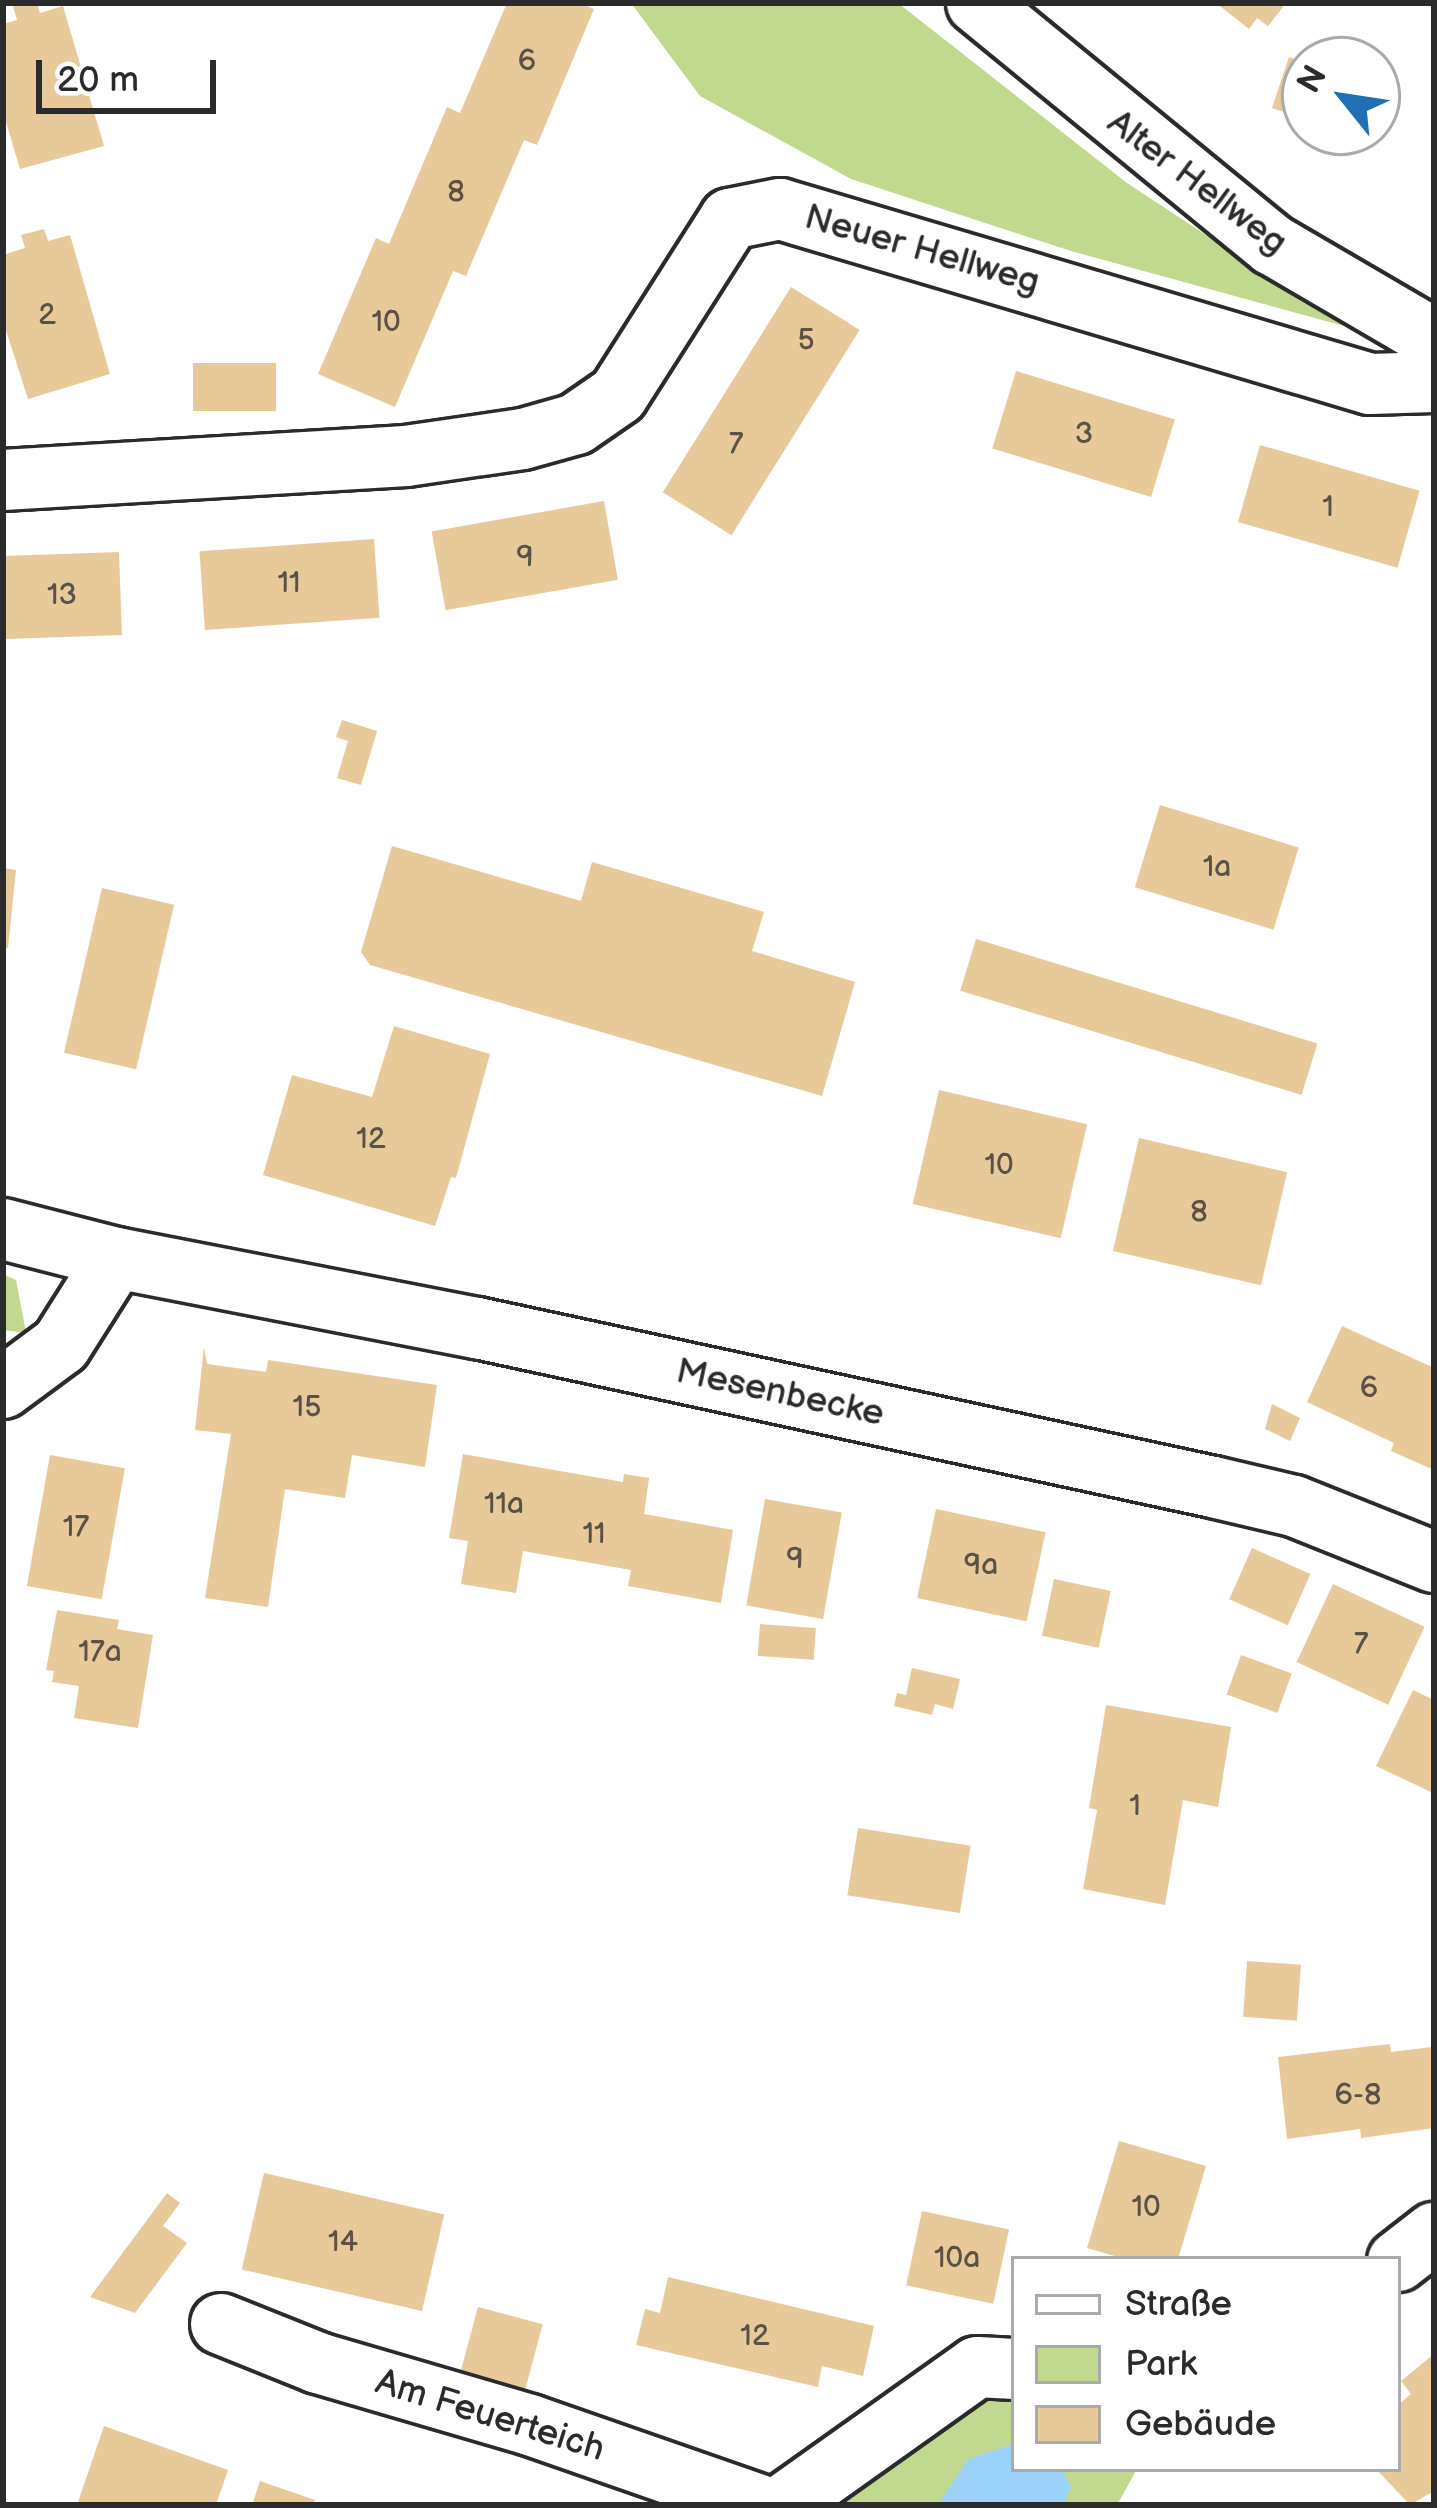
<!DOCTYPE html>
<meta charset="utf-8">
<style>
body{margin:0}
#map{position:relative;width:1437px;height:2508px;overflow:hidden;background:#fff;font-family:"Balsamiq Sans",sans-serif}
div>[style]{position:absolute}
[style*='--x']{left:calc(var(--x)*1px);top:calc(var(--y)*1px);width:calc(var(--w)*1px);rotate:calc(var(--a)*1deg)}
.green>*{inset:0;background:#c0d98f}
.water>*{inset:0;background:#9bd2fa}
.building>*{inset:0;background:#e8c99a;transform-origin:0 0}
.roads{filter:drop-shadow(3px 0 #2b2b2b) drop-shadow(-3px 0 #2b2b2b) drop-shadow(0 3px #2b2b2b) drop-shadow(0 -3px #2b2b2b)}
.street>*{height:60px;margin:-30px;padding:0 30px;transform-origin:30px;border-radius:30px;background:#fff}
span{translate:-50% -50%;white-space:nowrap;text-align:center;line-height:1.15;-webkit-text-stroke:10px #fff;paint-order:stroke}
.number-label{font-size:30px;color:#5a5247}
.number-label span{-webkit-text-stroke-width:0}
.street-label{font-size:36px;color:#2b2b2b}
.frame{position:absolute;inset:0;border:6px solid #2b2b2b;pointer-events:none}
.legend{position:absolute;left:1011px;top:2256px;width:390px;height:216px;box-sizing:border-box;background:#fff;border:3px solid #aaa;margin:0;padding:15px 21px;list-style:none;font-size:36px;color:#2b2b2b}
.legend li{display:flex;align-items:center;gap:24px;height:60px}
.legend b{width:60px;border:3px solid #aaa}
.north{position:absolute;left:1281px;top:36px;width:120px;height:120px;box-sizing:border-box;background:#fff;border:3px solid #aaa;border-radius:50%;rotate:300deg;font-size:33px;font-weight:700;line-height:48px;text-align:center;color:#2b2b2b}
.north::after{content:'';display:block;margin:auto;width:42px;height:54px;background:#1f6fb2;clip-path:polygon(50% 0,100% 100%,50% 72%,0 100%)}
.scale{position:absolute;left:36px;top:60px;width:180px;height:54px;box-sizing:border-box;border:6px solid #2b2b2b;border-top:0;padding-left:15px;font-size:36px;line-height:42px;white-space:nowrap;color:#2b2b2b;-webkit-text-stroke:9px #fff;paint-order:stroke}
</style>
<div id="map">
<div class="green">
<i style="clip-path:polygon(631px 3px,898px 3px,1127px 183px,1344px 326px,1071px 251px,851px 179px,700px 96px)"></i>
<i style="clip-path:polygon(3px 1274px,16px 1280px,26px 1333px,3px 1330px)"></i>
<i style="clip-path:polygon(1014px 2395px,1014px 2469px,1137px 2469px,1117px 2505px,831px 2505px,988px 2396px)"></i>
</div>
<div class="water">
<i style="clip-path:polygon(1014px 2444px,1014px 2469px,1062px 2469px,1071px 2488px,1063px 2505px,938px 2505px,968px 2459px)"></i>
</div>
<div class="building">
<i style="clip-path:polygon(37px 3px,40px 13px,63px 6px,104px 146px,20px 169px,3px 112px,3px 24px,17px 20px,13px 6px)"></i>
<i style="clip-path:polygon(507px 3px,579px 3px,594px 9px,537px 145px,524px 140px,466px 276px,453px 271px,395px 407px,318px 374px,376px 238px,389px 244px,447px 107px,460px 113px)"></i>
<i style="clip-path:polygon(1216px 3px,1286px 3px,1268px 26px,1257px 18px,1249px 29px)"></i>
<i style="clip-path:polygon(1289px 57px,1305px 63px,1305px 119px,1272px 108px)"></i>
<i style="clip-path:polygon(44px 229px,48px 241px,70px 235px,110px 374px,28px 399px,3px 321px,3px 255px,25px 248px,21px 235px)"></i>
<i style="left:791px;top:287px;width:81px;height:242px;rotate:32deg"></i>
<i style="left:276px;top:363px;width:48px;height:83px;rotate:90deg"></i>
<i style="left:1016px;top:371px;width:166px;height:81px;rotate:17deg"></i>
<i style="left:1260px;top:445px;width:166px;height:80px;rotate:16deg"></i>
<i style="left:604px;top:501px;width:80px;height:175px;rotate:80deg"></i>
<i style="left:374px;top:539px;width:79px;height:175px;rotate:86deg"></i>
<i style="left:119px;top:552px;width:83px;height:116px;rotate:88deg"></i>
<i style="clip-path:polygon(342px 720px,377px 731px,361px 785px,337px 778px,348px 741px,336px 737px)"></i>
<i style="left:1160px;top:805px;width:145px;height:86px;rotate:17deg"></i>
<i style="clip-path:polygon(392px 846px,581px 901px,592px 862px,764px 912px,752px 951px,855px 982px,822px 1096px,370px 965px,361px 952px)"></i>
<i style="clip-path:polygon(3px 868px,16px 870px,8px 948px,3px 947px)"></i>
<i style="left:102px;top:888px;width:74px;height:169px;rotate:13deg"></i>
<i style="left:976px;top:939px;width:357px;height:54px;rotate:17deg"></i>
<i style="clip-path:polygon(394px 1026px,490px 1054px,456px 1178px,451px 1177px,435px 1226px,263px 1175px,292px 1075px,372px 1097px)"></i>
<i style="left:939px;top:1090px;width:152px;height:117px;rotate:13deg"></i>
<i style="left:1139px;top:1138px;width:152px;height:116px;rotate:13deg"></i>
<i style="clip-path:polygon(1342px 1326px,1432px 1367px,1434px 1470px,1391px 1451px,1394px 1443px,1307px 1402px)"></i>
<i style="clip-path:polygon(204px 1347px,207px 1364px,266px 1372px,268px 1360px,437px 1385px,425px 1467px,352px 1455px,345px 1498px,285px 1489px,268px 1607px,205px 1598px,231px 1434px,195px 1430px)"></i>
<i style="clip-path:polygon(1272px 1404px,1300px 1418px,1290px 1441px,1265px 1429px)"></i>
<i style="clip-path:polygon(463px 1454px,623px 1482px,624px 1474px,649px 1478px,644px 1514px,733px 1530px,721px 1603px,628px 1586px,631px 1570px,523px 1551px,516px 1593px,461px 1584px,468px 1541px,449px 1538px)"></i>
<i style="left:50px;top:1455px;width:76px;height:133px;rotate:10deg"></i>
<i style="left:765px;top:1499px;width:78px;height:108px;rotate:10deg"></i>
<i style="left:936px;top:1509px;width:112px;height:91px;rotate:12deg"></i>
<i style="left:1252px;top:1548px;width:64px;height:56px;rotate:24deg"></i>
<i style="left:1054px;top:1579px;width:58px;height:58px;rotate:12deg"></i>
<i style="left:1333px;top:1584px;width:101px;height:86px;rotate:25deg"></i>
<i style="clip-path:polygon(57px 1610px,119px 1620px,117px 1629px,153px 1635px,138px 1728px,74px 1718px,79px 1686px,52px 1682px,54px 1671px,46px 1670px)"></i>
<i style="left:760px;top:1624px;width:56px;height:32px;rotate:4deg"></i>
<i style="left:1241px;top:1655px;width:54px;height:42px;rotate:20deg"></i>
<i style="clip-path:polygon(912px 1668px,960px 1679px,953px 1709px,935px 1704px,932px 1715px,894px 1706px,897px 1693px,906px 1695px)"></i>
<i style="clip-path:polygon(1413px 1690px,1434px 1700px,1431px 1792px,1376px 1766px)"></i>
<i style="clip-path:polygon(1106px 1705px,1231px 1727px,1218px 1807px,1183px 1800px,1165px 1905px,1083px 1889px,1097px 1810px,1089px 1808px)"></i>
<i style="left:858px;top:1828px;width:114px;height:68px;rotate:9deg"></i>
<i style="left:1247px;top:1961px;width:54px;height:56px;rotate:4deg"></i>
<i style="clip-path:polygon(1390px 2044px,1391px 2052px,1432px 2047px,1434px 2128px,1361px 2138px,1360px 2129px,1287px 2139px,1278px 2057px)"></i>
<i style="clip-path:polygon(1119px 2141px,1206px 2166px,1178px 2259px,1125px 2259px,1087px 2248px)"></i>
<i style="left:264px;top:2173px;width:185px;height:99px;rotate:13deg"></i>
<i style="clip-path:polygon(167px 2193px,180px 2203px,163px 2226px,187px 2243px,135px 2313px,90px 2297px)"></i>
<i style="left:922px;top:2211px;width:89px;height:76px;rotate:12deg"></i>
<i style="clip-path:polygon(668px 2277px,874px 2326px,863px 2376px,822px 2366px,818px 2387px,636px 2345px,645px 2309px,660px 2313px)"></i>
<i style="left:478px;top:2307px;width:67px;height:80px;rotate:15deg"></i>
<i style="clip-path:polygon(1434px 2354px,1434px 2491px,1410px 2505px,1376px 2469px,1398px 2469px,1398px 2405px,1411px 2394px,1401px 2381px)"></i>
<i style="clip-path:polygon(104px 2426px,228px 2470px,216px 2505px,77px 2505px)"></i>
<i style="clip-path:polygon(260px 2481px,315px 2500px,313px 2505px,252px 2505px)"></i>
</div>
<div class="roads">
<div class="street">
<i style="--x:977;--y:3;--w:382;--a:39.3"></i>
<i style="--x:1273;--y:245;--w:186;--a:30.3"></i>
<i style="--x:3;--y:480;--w:404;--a:-3.4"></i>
<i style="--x:406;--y:456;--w:118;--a:-8.3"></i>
<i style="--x:523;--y:439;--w:55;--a:-15.8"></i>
<i style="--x:576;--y:424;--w:51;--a:-34.6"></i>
<i style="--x:618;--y:395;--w:209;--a:-57.5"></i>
<i style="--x:730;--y:219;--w:51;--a:-11.3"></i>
<i style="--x:780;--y:209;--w:615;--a:16.52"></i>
<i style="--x:1370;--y:384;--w:64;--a:-1.8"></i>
<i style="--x:3;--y:1229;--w:117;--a:14.4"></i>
<i style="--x:116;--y:1258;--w:368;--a:11"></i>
<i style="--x:477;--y:1328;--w:753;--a:12.19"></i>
<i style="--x:1213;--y:1487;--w:83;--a:13.2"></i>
<i style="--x:1294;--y:1506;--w:151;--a:21.8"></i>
<i style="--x:3;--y:1388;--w:72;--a:-36.6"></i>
<i style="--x:61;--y:1345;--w:103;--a:-57.7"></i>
<i style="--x:1398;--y:2261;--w:46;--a:-37.9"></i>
<i style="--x:221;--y:2324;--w:105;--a:21.9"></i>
<i style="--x:318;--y:2363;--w:221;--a:16.3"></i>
<i style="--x:530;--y:2425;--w:244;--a:19.2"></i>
<i style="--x:783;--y:2505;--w:238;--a:-35.4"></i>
<i style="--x:977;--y:2367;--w:37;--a:3"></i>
</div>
</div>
<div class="number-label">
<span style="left:527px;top:61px">6</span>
<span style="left:456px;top:192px">8</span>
<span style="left:47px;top:315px">2</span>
<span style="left:386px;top:322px">10</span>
<span style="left:806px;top:340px">5</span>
<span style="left:1084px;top:434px">3</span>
<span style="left:736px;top:444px">7</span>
<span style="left:1328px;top:507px">1</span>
<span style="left:525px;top:557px">9</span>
<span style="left:289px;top:583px">11</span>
<span style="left:62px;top:595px">13</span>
<span style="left:1217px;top:867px">1a</span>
<span style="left:371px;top:1139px">12</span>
<span style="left:999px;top:1165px">10</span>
<span style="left:1199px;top:1212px">8</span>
<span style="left:1369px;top:1388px">6</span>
<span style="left:307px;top:1407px">15</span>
<span style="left:504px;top:1504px">11a</span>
<span style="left:76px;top:1527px">17</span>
<span style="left:594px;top:1534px">11</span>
<span style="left:795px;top:1559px">9</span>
<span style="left:981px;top:1565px">9a</span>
<span style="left:1361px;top:1644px">7</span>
<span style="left:100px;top:1652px">17a</span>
<span style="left:1135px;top:1806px">1</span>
<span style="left:1358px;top:2095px">6-8</span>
<span style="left:1146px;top:2207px">10</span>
<span style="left:343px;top:2242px">14</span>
<span style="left:957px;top:2258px">10a</span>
<span style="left:755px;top:2336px">12</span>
</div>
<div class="street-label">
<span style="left:1197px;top:183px;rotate:37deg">Alter Hellweg</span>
<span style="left:922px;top:250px;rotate:16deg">Neuer Hellweg</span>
<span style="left:780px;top:1393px;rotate:12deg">Mesenbecke</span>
<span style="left:490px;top:2416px;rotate:17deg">Am Feuerteich</span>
</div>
<div class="frame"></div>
<ul class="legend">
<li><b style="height:15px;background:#fff"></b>Straße</li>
<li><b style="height:33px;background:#c0d98f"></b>Park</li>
<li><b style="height:33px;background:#e8c99a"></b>Gebäude</li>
</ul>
<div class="north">N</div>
<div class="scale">20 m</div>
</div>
